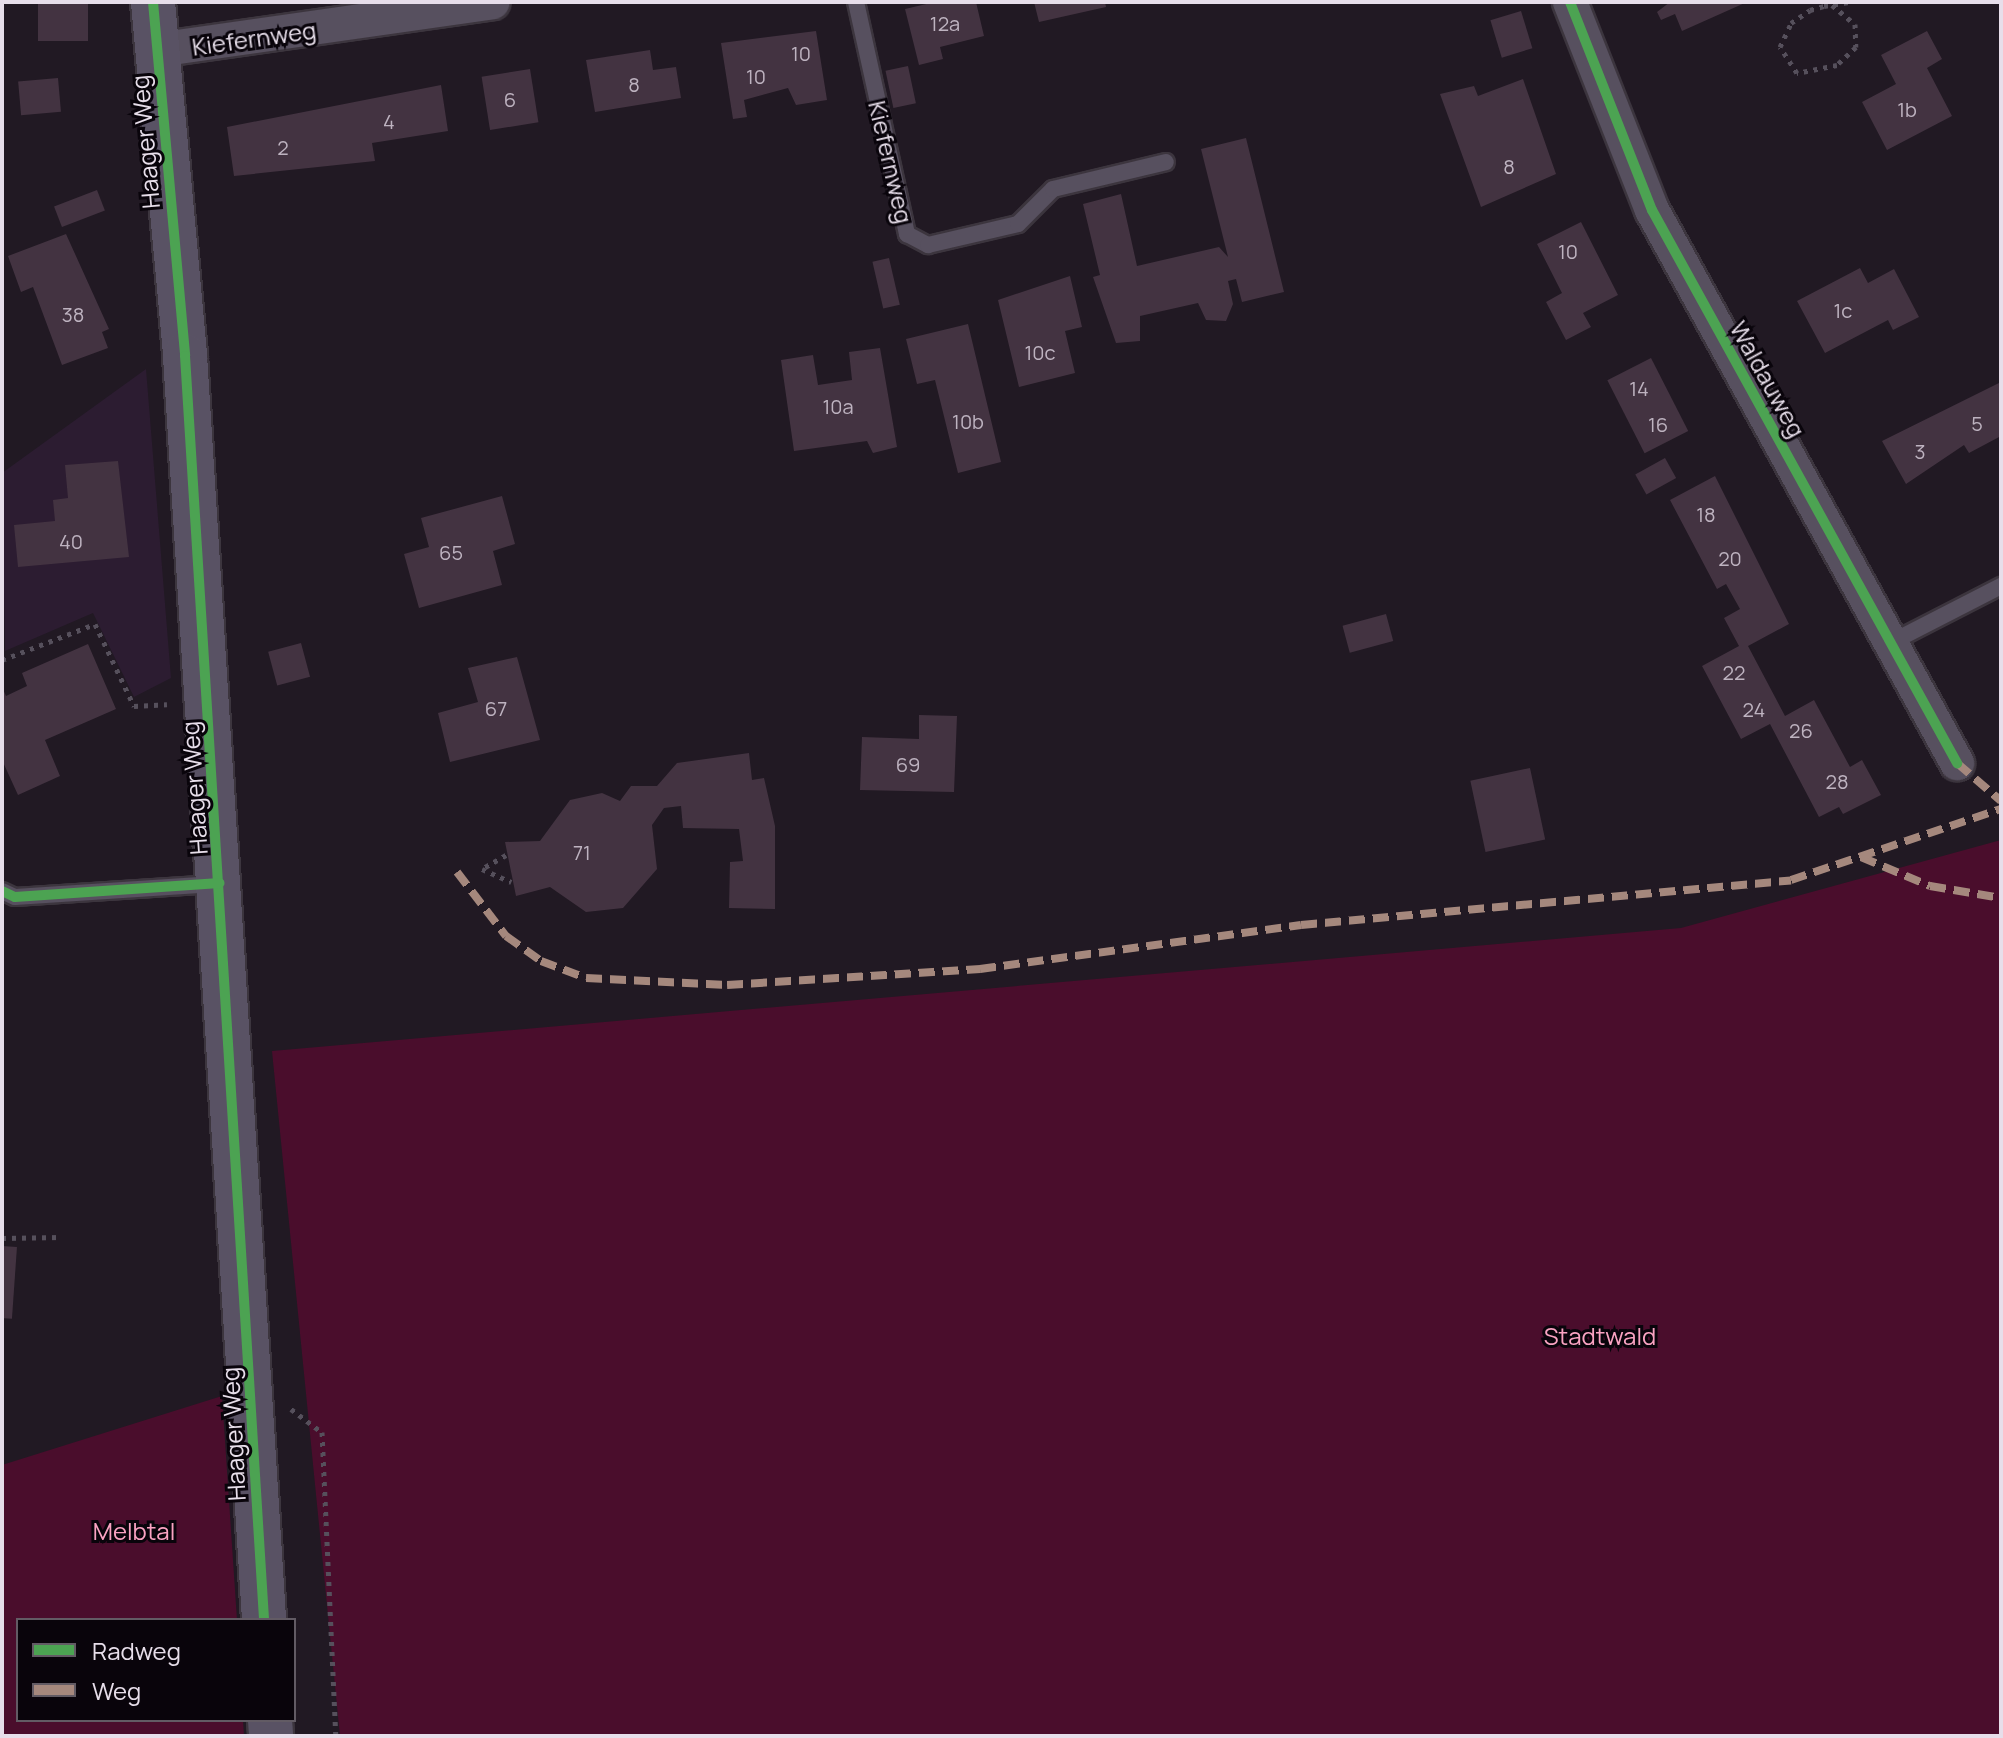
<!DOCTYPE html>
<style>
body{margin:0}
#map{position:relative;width:2003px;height:1738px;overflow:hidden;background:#211923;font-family:Manrope,sans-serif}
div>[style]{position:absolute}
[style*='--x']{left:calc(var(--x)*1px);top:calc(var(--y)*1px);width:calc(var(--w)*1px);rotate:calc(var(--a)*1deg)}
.built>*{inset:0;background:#2c1c31}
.green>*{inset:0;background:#4a0d2c}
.building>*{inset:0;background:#433341;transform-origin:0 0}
.path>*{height:5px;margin-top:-2.5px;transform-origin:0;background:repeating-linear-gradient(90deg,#56505c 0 4px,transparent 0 10px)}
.roads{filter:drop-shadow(2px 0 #3c353e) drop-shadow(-2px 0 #3c353e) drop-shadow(0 2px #3c353e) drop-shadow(0 -2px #3c353e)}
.lane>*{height:16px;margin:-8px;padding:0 8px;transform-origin:8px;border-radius:8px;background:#57505f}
.street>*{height:34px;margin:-17px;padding:0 17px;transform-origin:17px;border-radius:17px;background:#57505f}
.secondary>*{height:44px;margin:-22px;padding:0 22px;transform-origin:22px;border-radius:22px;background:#595264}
.quiet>*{height:8px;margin-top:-4px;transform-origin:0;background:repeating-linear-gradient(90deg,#a5887d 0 16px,transparent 0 24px)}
.cycleway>*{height:10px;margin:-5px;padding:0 5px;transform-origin:5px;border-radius:5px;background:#4ca352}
span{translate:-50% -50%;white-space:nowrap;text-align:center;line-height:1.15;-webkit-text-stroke:6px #09040b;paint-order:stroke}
.number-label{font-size:20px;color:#beb3c0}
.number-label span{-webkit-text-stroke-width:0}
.street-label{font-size:24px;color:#e7deea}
.park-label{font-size:24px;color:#faa2c2}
.frame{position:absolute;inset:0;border:4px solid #e7deea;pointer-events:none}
.legend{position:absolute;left:16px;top:1618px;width:280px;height:104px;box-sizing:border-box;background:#09040b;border:2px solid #625b64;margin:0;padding:10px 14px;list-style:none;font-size:24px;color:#e7deea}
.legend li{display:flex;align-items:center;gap:16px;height:40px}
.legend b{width:40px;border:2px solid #625b64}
</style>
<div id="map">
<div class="built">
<i style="clip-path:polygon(146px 369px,171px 678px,134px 697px,93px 613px,5px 651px,2px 473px)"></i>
</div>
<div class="green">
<i style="clip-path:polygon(2001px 840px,2001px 1736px,340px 1736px,272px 1051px,1681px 928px)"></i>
<i style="clip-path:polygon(222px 1396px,237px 1620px,18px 1620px,18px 1720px,243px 1720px,244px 1736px,2px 1736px,2px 1465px)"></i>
</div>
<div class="building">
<i style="left:38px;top:2px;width:50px;height:39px"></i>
<i style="clip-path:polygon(935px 2px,976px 2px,984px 36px,940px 47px,943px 59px,919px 65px,905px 9px)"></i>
<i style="clip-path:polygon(1034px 2px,1105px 2px,1106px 7px,1039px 22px)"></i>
<i style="clip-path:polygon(1670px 2px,1747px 2px,1682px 31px,1675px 14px,1661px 20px,1657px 12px)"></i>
<i style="left:1521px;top:11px;width:39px;height:32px;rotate:73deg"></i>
<i style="clip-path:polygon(816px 31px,827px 100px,796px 105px,788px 88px,744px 100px,747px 117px,733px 119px,721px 43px)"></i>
<i style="clip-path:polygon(1927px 31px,1942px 59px,1927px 68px,1952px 116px,1887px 150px,1862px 102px,1896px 84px,1881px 55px)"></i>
<i style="clip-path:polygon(650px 50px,653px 70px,676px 67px,681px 98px,595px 112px,586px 60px)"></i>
<i style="left:908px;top:66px;width:38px;height:23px;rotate:78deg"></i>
<i style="left:530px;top:69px;width:54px;height:49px;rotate:81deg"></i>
<i style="left:58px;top:78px;width:34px;height:40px;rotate:85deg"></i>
<i style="clip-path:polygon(1523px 79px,1556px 174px,1481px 207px,1440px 94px,1474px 86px,1478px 96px)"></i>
<i style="clip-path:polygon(441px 85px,448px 131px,372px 143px,375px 161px,234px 176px,227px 127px)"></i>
<i style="clip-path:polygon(1246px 138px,1284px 292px,1242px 302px,1236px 279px,1228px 281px,1233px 304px,1226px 321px,1206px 320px,1198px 303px,1140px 316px,1140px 341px,1116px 343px,1093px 277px,1100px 275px,1083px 204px,1121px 194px,1137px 266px,1219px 247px,1228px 257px,1201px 149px)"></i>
<i style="left:97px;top:190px;width:22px;height:46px;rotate:69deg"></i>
<i style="clip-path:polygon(1581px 222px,1618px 295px,1583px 313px,1591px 327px,1566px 340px,1546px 302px,1562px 293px,1537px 244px)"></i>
<i style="clip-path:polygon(66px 234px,109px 329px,102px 332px,108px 348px,62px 365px,33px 287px,21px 292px,8px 256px)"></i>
<i style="left:889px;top:258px;width:48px;height:17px;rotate:77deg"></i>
<i style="clip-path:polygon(1860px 268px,1868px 283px,1894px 269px,1919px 317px,1893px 330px,1888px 320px,1825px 353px,1797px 301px)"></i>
<i style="clip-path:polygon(1070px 276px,1082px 327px,1065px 331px,1075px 373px,1019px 387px,998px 300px)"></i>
<i style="clip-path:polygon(968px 324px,1001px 462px,958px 473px,935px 380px,917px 384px,906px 339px)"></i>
<i style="clip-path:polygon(880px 348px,897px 447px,873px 453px,867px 441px,794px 451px,781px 360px,813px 355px,818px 385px,852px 380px,849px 352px)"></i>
<i style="left:1651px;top:358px;width:82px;height:49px;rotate:63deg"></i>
<i style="clip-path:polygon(2001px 382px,2001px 436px,1969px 453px,1964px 445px,1906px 484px,1882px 441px)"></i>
<i style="left:1665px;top:458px;width:23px;height:34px;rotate:61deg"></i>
<i style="clip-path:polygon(118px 461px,129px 557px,18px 567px,14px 525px,55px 521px,53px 500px,68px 498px,65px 465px)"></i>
<i style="clip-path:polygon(1715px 476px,1789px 624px,1748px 646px,1785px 716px,1814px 700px,1850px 767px,1862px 760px,1881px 795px,1843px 814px,1839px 807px,1819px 817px,1770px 724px,1741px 739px,1702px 666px,1739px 646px,1724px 618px,1740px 609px,1726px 584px,1717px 589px,1670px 500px)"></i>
<i style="clip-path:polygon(502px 496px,515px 544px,493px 551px,502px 585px,419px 608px,404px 554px,429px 547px,421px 518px)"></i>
<i style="left:1386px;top:614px;width:28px;height:45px;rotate:75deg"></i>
<i style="left:301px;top:643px;width:35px;height:34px;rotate:75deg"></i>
<i style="clip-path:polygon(88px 644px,116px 709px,45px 740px,60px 776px,18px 795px,2px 760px,2px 687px,6px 696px,27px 686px,22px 673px)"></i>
<i style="clip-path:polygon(517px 657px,540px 740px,450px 762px,438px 713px,478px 702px,468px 668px)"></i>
<i style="clip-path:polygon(919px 715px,957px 716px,954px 792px,860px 790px,862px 737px,919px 739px)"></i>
<i style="clip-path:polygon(749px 753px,752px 780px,764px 778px,775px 826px,775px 909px,729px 908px,730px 862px,743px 861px,739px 829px,683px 828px,681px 806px,664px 808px,652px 825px,657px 869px,623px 908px,586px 912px,550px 887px,516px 896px,505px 842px,540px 841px,570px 800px,602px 793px,620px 801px,631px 786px,657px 786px,677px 763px)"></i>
<i style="left:1530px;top:768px;width:73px;height:61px;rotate:78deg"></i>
<i style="left:2px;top:1246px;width:15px;height:72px;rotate:4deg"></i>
</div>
<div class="path">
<i style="--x:1832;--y:5;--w:30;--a:40"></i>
<i style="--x:1855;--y:24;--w:23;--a:88"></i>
<i style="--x:1856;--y:47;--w:26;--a:137"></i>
<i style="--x:1837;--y:65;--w:41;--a:168.7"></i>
<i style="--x:1797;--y:73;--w:31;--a:-123"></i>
<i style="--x:1780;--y:47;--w:26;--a:-65"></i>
<i style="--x:1791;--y:23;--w:23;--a:-34"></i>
<i style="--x:1810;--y:10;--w:15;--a:-16"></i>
<i style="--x:1824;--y:6;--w:25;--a:-9"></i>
<i style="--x:2;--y:660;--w:100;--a:-21.2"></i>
<i style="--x:95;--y:624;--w:91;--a:64.6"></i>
<i style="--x:134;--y:706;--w:33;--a:-3"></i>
<i style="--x:506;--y:855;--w:28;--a:150"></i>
<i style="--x:482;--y:869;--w:32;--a:24"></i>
<i style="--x:2;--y:1238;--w:60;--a:-1"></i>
<i style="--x:291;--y:1409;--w:39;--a:37"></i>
<i style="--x:322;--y:1432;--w:304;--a:87.4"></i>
</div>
<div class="roads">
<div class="lane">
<i style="--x:856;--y:2;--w:238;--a:77.6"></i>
<i style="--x:907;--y:234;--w:24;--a:28"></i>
<i style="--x:928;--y:245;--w:92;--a:-13.1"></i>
<i style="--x:1018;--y:224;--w:49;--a:-45"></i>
<i style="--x:1053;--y:189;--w:116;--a:-13.4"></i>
<i style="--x:1892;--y:642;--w:123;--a:-27.2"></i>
<i style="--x:2;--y:891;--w:14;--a:25"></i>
<i style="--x:15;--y:897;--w:200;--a:-3.7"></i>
</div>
<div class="street">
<i style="--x:1570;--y:2;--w:224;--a:68.5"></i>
<i style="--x:1652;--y:210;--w:632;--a:61.12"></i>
<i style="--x:157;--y:50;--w:339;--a:-8.1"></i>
</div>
<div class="secondary">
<i style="--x:153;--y:2;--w:355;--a:84.8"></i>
<i style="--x:185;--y:356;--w:1266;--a:86.42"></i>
<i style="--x:270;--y:1720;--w:16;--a:86"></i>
</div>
</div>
<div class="quiet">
<i style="--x:1957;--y:763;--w:58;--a:40.8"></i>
<i style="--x:1861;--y:857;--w:75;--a:22.8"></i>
<i style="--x:1930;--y:886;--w:72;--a:9.6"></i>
<i style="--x:457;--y:872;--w:81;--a:52.6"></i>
<i style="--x:506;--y:936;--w:43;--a:35.5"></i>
<i style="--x:541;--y:961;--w:48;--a:20.7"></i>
<i style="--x:586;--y:978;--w:141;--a:2.8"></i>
<i style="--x:727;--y:985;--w:254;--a:-3.6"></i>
<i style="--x:980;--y:969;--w:324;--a:-7.8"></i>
<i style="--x:1301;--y:925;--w:492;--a:-5.2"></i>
<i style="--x:1791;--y:880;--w:222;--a:-18.7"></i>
</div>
<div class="cycleway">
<i style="--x:153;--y:2;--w:355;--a:84.8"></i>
<i style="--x:185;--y:356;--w:1266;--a:86.42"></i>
<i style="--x:1570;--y:2;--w:224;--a:68.5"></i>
<i style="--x:1652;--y:210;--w:632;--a:61.12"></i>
<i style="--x:2;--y:891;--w:14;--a:25"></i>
<i style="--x:15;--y:897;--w:205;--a:-3.9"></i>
</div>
<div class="number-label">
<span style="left:945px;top:23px">12a</span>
<span style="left:801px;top:53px">10</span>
<span style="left:756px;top:76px">10</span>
<span style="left:634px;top:84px">8</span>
<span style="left:510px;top:99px">6</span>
<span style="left:1907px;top:109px">1b</span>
<span style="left:389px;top:121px">4</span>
<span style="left:283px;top:147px">2</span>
<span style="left:1509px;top:166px">8</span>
<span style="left:1568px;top:251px">10</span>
<span style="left:1843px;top:310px">1c</span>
<span style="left:73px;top:314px">38</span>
<span style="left:1040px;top:352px">10c</span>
<span style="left:1639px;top:388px">14</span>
<span style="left:838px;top:406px">10a</span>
<span style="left:968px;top:421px">10b</span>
<span style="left:1977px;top:423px">5</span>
<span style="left:1658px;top:424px">16</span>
<span style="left:1920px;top:451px">3</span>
<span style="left:1706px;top:514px">18</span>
<span style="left:71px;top:541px">40</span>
<span style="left:451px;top:552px">65</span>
<span style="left:1730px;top:558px">20</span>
<span style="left:1734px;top:672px">22</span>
<span style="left:496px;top:708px">67</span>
<span style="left:1754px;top:709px">24</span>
<span style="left:1801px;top:730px">26</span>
<span style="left:908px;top:764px">69</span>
<span style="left:1837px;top:781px">28</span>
<span style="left:582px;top:852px">71</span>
</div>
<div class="street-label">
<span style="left:254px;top:38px;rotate:-8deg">Kiefernweg</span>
<span style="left:145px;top:142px;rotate:-95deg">Haager Weg</span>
<span style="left:891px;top:162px;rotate:77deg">Kiefernweg</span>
<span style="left:1768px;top:379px;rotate:61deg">Waldauweg</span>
<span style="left:194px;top:788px;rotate:-94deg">Haager Weg</span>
<span style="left:233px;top:1434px;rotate:-93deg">Haager Weg</span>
</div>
<div class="park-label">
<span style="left:1600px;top:1336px">Stadtwald</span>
<span style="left:134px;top:1531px">Melbtal</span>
</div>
<div class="frame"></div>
<ul class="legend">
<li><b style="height:10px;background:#4ca352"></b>Radweg</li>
<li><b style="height:10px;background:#a5887d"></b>Weg</li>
</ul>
</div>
